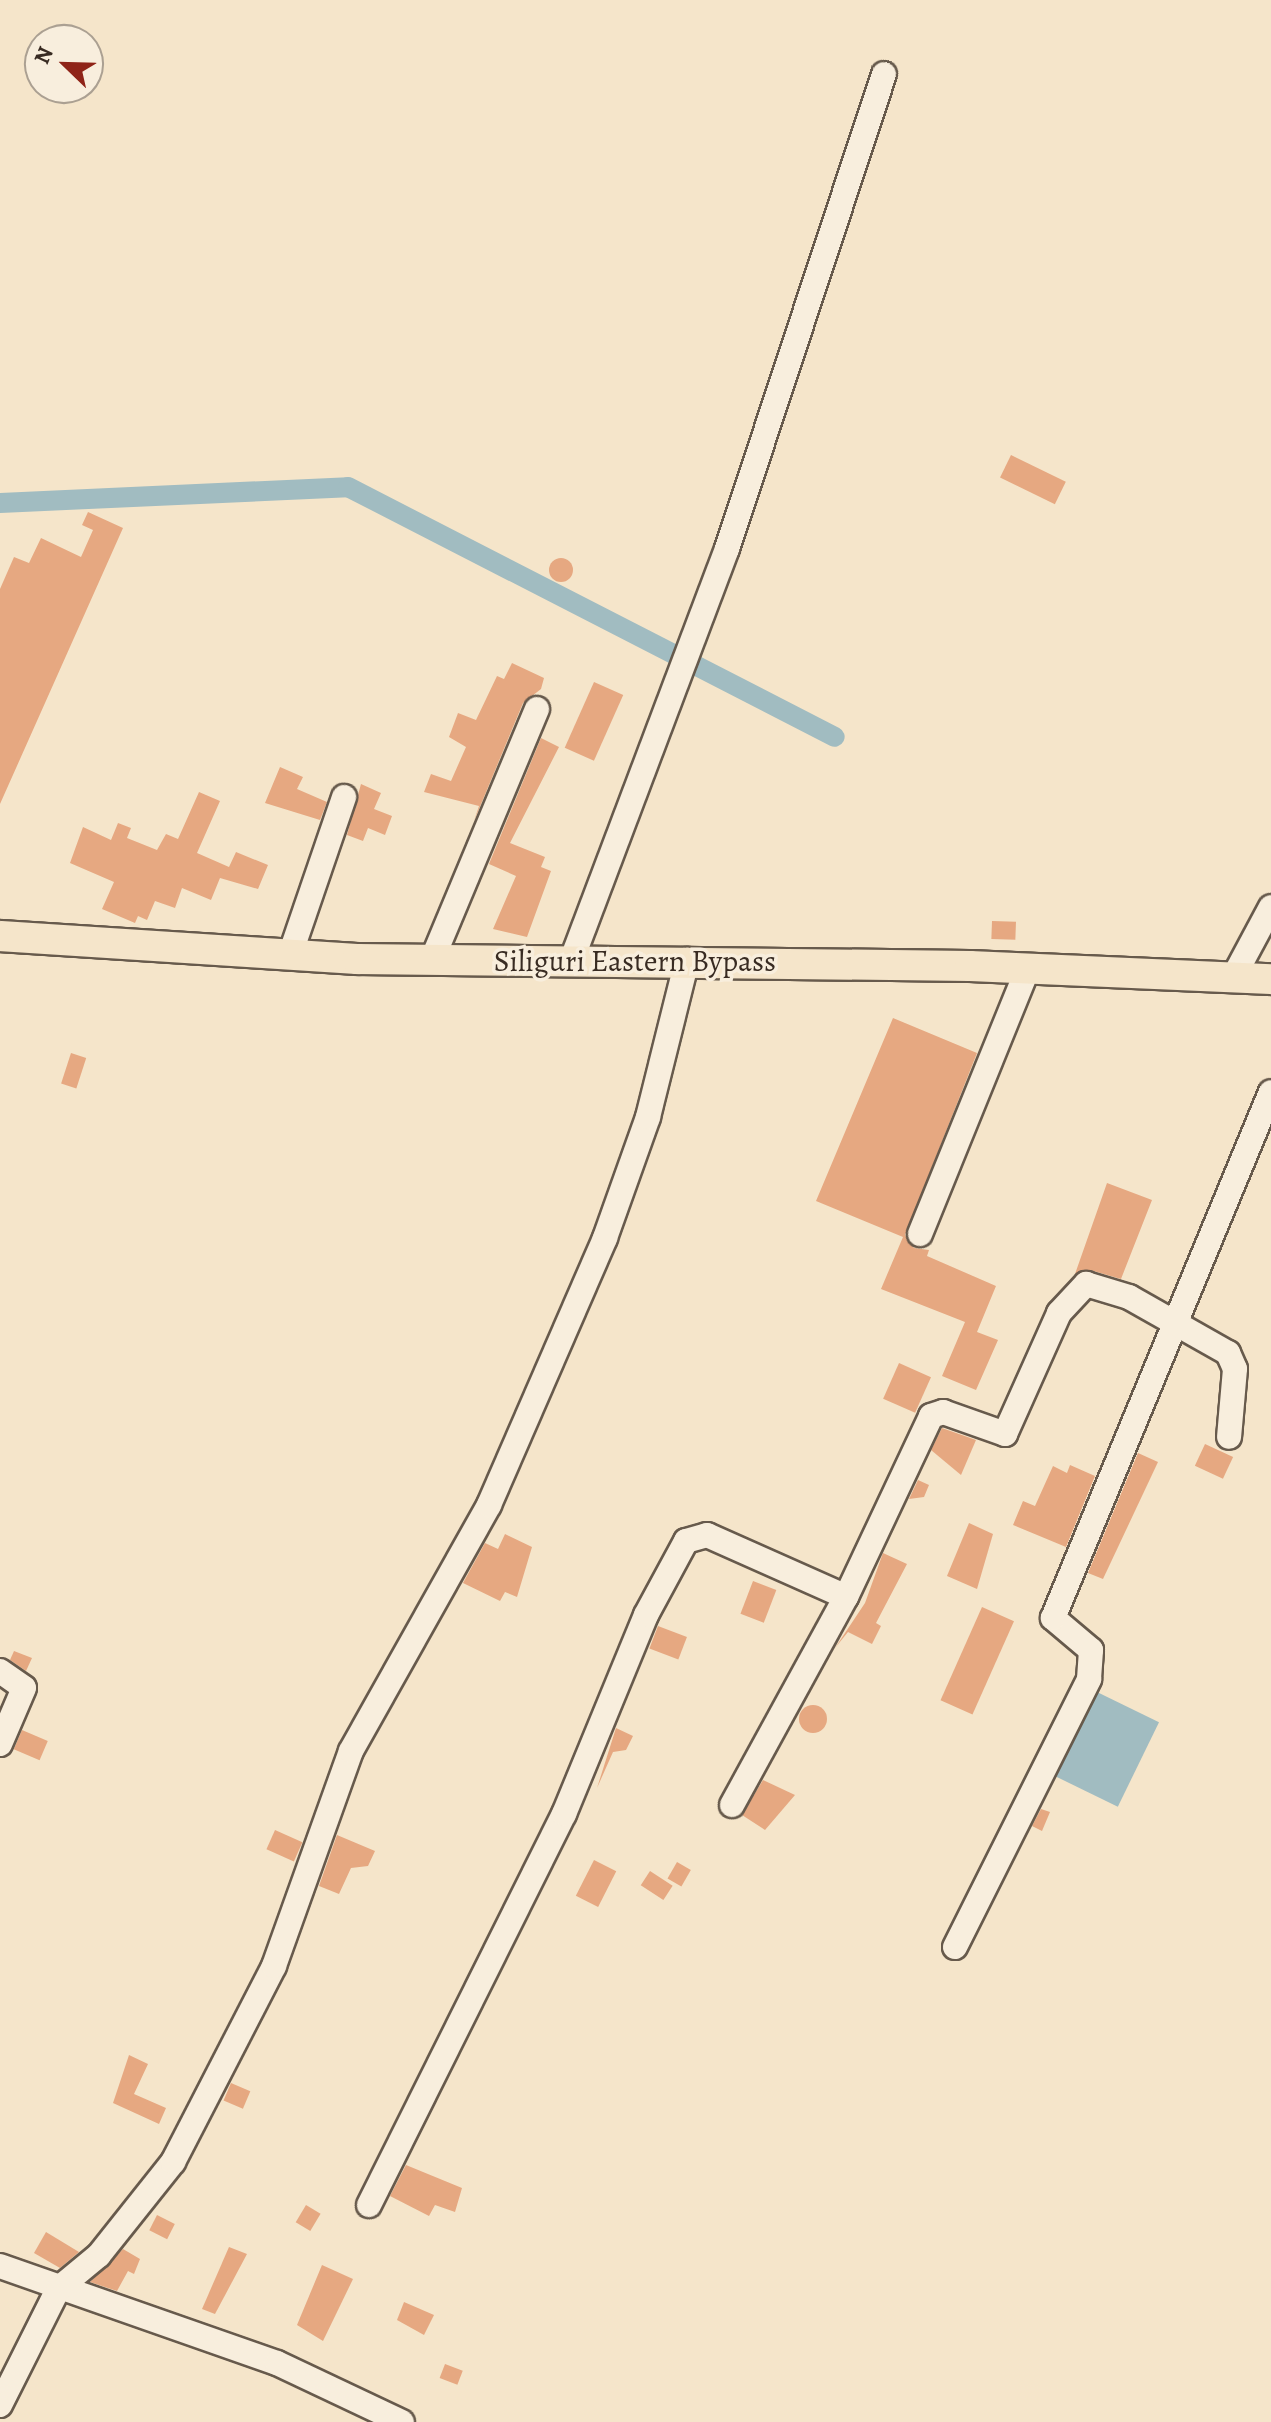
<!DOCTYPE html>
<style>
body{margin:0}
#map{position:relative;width:1271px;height:2422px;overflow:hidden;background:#f5e5ca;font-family:Alegreya,serif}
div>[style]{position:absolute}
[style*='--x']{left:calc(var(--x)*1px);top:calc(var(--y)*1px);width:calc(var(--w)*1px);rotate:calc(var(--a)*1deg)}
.water>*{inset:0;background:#a1bcc1;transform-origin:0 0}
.canal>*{height:20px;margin:-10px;padding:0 10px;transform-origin:10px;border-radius:10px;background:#a1bcc1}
.building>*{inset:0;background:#e6a881;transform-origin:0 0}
.round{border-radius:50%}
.roads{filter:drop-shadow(2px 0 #675a4c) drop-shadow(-2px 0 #675a4c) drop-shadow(0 2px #675a4c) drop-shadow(0 -2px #675a4c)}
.minor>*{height:24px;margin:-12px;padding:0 12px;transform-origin:12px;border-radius:12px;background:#f8eedd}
.major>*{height:30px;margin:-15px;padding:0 15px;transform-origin:15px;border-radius:15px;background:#f5e5ca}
span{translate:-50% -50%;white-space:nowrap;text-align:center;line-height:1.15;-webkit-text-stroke:7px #f8eedd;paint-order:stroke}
.street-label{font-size:30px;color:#382b22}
.north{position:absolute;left:24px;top:24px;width:80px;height:80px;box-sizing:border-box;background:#f8eedd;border:2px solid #aba092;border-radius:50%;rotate:293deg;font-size:22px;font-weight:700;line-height:32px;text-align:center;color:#382b22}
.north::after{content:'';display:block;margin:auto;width:28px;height:36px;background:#8f2418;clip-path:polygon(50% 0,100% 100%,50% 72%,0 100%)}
</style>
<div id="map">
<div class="water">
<i style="left:1097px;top:1692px;width:69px;height:94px;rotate:26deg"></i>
</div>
<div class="canal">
<i style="--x:0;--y:503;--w:348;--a:-2.6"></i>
<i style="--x:348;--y:487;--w:547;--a:27.17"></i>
</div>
<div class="building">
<i style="left:1011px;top:455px;width:61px;height:25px;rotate:26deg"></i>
<i style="clip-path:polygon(88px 512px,123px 528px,0 804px,0 589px,14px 557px,29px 563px,41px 538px,81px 557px,93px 530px,82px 525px)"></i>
<i class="round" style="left:549px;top:558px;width:24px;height:24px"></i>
<i style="clip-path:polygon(512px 663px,544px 678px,541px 689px,523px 703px,474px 821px,479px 806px,424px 792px,431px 774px,451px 781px,466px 747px,449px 737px,458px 713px,476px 720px,497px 676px,504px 679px)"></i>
<i style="left:594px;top:682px;width:32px;height:72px;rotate:24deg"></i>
<i style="clip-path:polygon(541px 738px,559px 747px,510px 843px,545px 857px,541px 867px,551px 871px,527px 937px,493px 929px,516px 876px,489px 864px)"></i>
<i style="clip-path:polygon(280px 767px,303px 777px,297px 789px,327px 802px,320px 820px,265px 803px)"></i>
<i style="clip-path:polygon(361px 784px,381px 793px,374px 809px,392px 816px,385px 835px,368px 828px,363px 841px,347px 835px)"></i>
<i style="clip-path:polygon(199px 792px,220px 801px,197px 853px,229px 867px,236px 852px,268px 865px,258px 889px,220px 878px,211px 900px,182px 888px,175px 908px,155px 901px,147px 920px,138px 916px,135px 923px,102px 909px,114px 882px,70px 863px,83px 827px,111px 840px,118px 823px,131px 828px,127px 838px,157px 850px,166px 834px,178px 839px)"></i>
<i style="left:992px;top:921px;width:24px;height:18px;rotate:2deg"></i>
<i style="clip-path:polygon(893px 1018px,977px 1053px,905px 1235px,914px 1248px,929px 1250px,927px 1256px,996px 1286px,977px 1332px,998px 1340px,976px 1390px,942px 1376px,965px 1322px,881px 1289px,903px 1237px,816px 1201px)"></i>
<i style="left:71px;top:1053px;width:16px;height:32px;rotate:18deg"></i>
<i style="clip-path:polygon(1107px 1183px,1152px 1200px,1121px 1279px,1090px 1270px,1075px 1274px)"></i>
<i style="left:899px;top:1363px;width:35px;height:39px;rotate:24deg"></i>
<i style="clip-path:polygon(942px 1428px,976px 1440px,961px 1475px,931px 1450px)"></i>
<i style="left:1205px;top:1444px;width:31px;height:24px;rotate:25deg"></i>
<i style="clip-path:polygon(1138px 1453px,1158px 1462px,1103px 1579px,1088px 1573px)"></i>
<i style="clip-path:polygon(1070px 1465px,1095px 1476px,1066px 1547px,1013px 1525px,1023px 1501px,1035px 1506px,1053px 1466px,1067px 1473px)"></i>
<i style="clip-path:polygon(918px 1480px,929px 1485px,924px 1497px,909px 1499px)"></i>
<i style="clip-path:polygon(969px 1523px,993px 1534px,977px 1589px,947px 1576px)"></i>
<i style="clip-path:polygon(505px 1534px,532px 1547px,517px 1597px,505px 1592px,500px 1601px,463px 1583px,485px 1543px,498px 1549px)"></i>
<i style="clip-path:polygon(883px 1553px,907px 1564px,876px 1623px,881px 1626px,872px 1644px,848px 1632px,835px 1648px,865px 1603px)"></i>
<i style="left:753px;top:1581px;width:25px;height:35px;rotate:21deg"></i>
<i style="left:982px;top:1607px;width:35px;height:102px;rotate:24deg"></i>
<i style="left:658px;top:1626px;width:31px;height:24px;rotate:21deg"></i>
<i style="clip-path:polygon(14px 1651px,32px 1658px,26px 1671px,10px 1660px)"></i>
<i class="round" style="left:799px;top:1705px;width:28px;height:28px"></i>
<i style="clip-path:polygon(616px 1728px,633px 1736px,626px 1750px,613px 1752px,597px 1788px)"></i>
<i style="left:22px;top:1730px;width:28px;height:21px;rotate:23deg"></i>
<i style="clip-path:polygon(763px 1780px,795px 1795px,765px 1830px,742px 1815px)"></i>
<i style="clip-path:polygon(1041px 1809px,1050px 1812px,1042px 1831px,1032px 1826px)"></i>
<i style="left:275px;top:1830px;width:30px;height:21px;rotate:24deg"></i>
<i style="clip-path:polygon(337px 1835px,375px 1851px,368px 1866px,351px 1868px,339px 1894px,319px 1886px)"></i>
<i style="left:594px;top:1860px;width:25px;height:40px;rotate:27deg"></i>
<i style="left:677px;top:1862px;width:16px;height:19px;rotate:30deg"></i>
<i style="left:650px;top:1871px;width:27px;height:17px;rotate:33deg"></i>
<i style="clip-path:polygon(129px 2055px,148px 2064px,134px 2094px,166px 2108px,159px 2124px,113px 2103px)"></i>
<i style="left:231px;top:2083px;width:21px;height:19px;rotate:23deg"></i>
<i style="clip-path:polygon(406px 2165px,462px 2188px,455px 2212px,435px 2205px,429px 2216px,390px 2196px)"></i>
<i style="left:306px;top:2205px;width:17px;height:20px;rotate:31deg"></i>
<i style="left:157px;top:2215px;width:20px;height:17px;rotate:27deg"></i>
<i style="clip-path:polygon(46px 2232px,79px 2252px,60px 2268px,34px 2253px)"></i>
<i style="clip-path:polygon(229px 2247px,247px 2254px,215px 2314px,202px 2309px)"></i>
<i style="clip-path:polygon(123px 2249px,140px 2259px,134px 2274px,128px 2271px,117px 2291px,90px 2282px)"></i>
<i style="clip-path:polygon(322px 2265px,353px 2279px,323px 2341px,297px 2325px)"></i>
<i style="clip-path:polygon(404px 2302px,434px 2315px,424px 2335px,397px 2320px)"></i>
<i style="left:445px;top:2364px;width:19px;height:15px;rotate:21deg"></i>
</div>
<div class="roads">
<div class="minor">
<i style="--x:290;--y:955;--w:167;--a:-71.1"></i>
<i style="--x:572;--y:959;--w:438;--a:-69.3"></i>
<i style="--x:727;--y:549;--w:500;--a:-71.71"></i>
<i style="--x:432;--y:960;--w:272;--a:-67.3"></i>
<i style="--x:1234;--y:976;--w:78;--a:-61.8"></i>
<i style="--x:920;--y:1234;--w:287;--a:-67.9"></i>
<i style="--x:0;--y:1671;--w:29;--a:35"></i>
<i style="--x:24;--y:1688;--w:61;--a:113.2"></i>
<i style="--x:732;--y:1805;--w:237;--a:-61.3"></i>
<i style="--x:955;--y:1947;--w:300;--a:-63.4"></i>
<i style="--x:1089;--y:1679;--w:29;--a:-86"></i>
<i style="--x:1091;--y:1650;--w:50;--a:-139.9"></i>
<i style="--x:1053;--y:1618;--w:569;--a:-67.49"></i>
<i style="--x:369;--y:2205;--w:437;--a:-63.5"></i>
<i style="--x:564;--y:1814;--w:215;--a:-67.6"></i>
<i style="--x:646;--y:1615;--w:84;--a:-61.6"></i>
<i style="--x:686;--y:1541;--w:22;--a:-16"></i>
<i style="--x:707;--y:1535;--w:152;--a:24"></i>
<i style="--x:846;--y:1597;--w:200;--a:-64.8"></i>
<i style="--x:931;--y:1416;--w:13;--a:-18"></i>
<i style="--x:943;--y:1412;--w:66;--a:19.5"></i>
<i style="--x:1005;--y:1434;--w:133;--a:-65.9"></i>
<i style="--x:1059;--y:1313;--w:40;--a:-47"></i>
<i style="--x:1086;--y:1284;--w:45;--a:16.8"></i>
<i style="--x:1129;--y:1297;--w:114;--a:29.5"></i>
<i style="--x:1228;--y:1353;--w:17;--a:66"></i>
<i style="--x:1235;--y:1369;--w:68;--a:95"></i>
<i style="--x:0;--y:2266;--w:293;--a:19.3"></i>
<i style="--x:277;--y:2363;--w:138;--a:25.3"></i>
<i style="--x:0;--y:2405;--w:130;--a:-63.4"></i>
<i style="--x:58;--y:2289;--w:53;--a:-39.7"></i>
<i style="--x:99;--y:2255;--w:119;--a:-51.5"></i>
<i style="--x:173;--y:2162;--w:220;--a:-62.7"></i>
<i style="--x:274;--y:1966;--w:228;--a:-70.3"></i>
<i style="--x:351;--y:1751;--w:282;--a:-60.7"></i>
<i style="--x:489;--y:1505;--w:291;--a:-66.5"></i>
<i style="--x:605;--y:1238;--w:128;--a:-70.4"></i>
<i style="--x:648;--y:1117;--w:162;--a:-76"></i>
</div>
<div class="major">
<i style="--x:0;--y:936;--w:358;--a:3.7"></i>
<i style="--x:357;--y:959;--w:613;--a:0.65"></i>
<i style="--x:970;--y:966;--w:301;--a:2.5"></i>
</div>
</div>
<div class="street-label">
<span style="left:635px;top:961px">Siliguri Eastern Bypass</span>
</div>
<div class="north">N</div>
</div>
